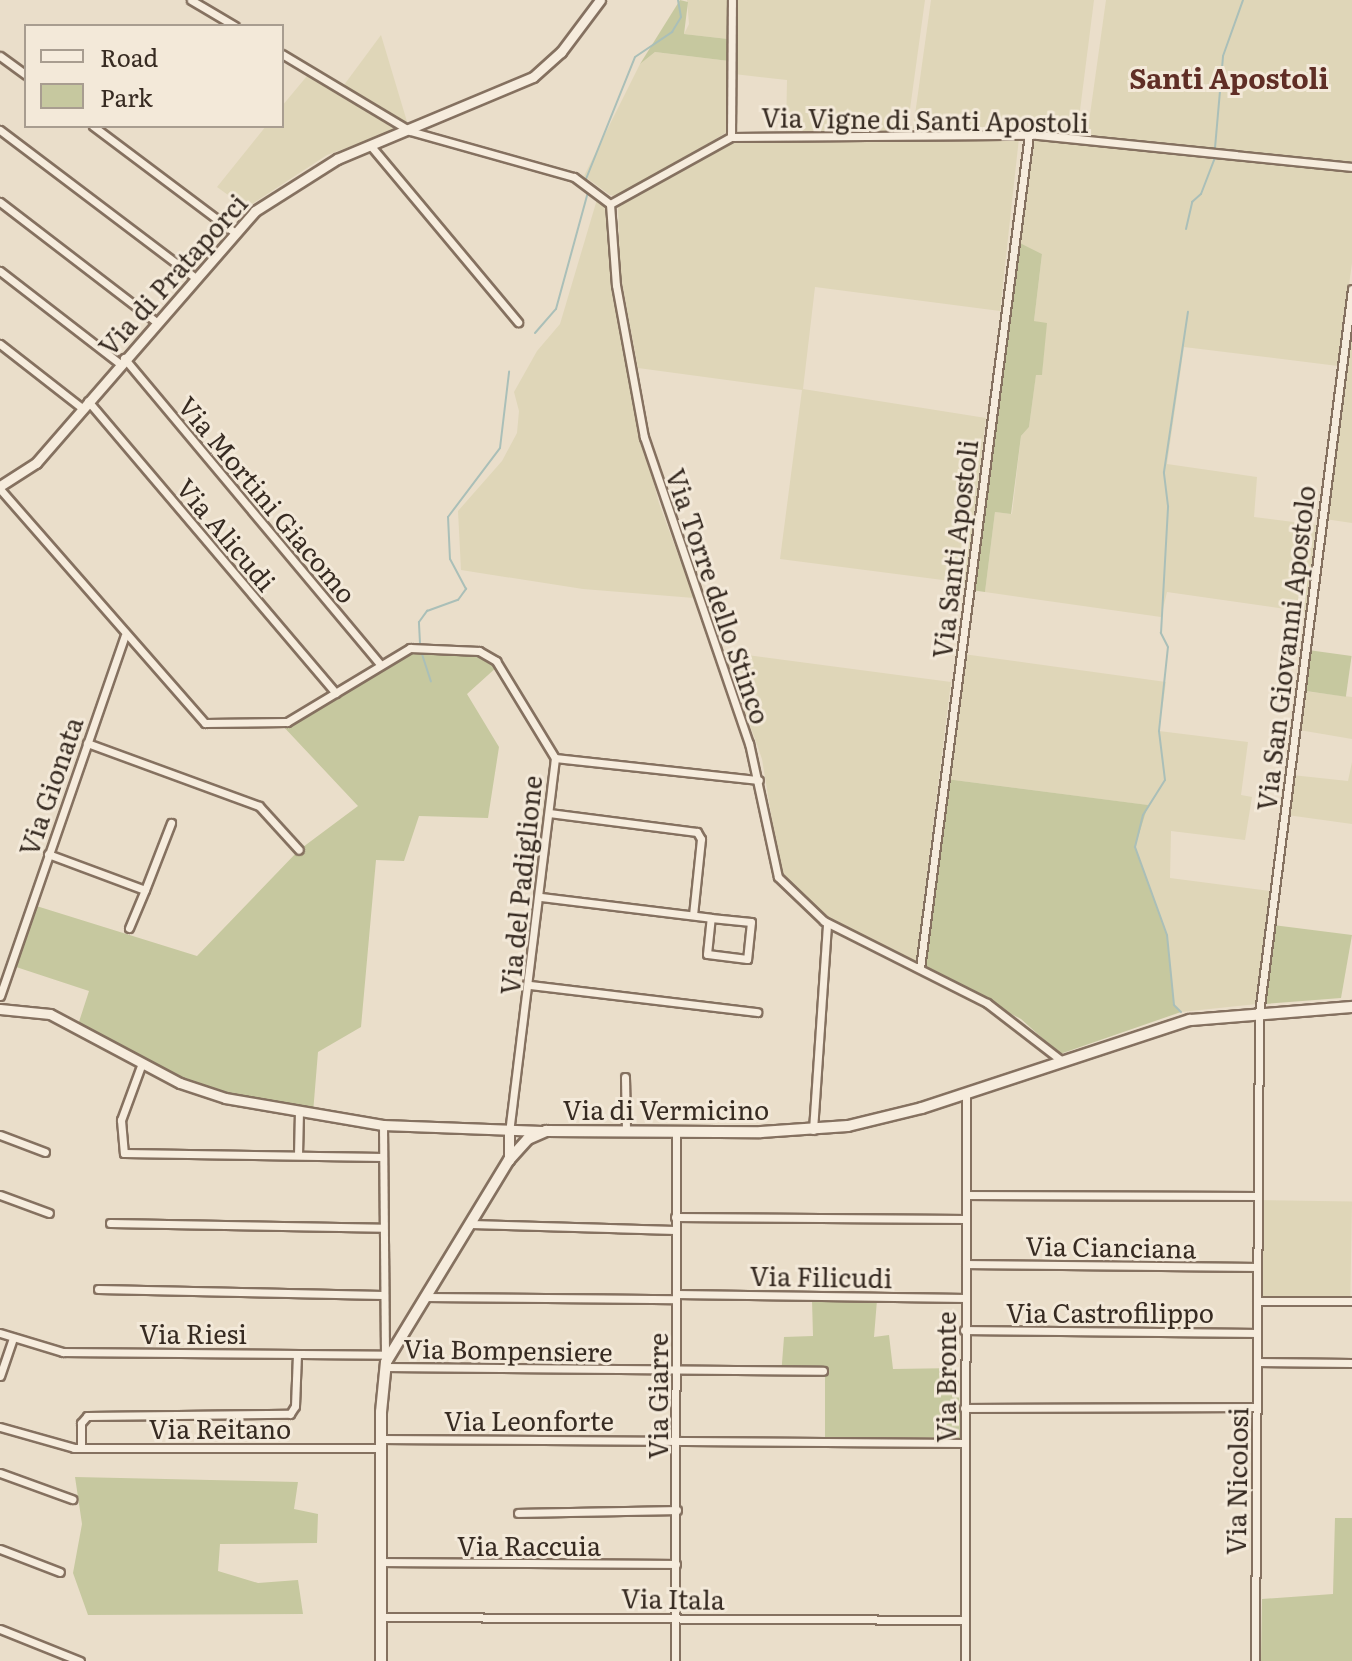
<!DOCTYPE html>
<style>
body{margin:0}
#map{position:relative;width:1352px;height:1661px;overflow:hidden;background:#eadeca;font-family:Literata,serif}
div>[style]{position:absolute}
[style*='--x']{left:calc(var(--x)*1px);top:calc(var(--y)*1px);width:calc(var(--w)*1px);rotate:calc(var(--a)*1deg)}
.farmland>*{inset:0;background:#dfd6b8;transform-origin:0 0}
.green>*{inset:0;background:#c6c89f;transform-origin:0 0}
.stream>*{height:2px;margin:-1px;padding:0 1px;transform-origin:1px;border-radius:1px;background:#aabfb8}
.roads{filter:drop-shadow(2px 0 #857160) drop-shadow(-2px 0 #857160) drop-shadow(0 2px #857160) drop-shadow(0 -2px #857160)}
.minor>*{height:7px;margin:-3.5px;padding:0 3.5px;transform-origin:3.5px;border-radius:3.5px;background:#f6ecdd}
.tertiary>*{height:9px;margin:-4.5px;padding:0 4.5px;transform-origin:4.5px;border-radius:4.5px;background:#f6ecdd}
.secondary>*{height:10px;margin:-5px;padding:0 5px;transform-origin:5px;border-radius:5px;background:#f6ecdd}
span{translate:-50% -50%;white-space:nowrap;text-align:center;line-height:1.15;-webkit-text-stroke:6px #f3e9d9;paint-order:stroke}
.street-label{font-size:26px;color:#372b22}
.neighbourhood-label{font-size:28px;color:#602e26;font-weight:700}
.legend{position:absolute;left:24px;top:24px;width:260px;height:104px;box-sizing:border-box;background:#f3e9d9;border:2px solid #a89d90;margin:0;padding:10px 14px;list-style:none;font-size:24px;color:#372b22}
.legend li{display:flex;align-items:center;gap:16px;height:40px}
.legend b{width:40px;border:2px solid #a89d90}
</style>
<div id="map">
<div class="farmland">
<i style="clip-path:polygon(687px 0,727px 0,728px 39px,684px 34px,689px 24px)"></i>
<i style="clip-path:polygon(735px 0,925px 0,907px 131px,786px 131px,787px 80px,734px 74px)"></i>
<i style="clip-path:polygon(931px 0,1094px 0,1077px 134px,913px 129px)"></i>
<i style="clip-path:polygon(1106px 0,1352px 0,1352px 163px,1087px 136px)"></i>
<i style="clip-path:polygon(381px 35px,408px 125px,344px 85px)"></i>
<i style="clip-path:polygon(655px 52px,729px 61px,727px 132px,619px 197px,610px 195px,584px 176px,640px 64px)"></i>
<i style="clip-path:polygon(307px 76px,398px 129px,327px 155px,246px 208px,217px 187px,266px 126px,282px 126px,282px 106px)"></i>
<i style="clip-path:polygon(1019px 138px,1000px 311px,815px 287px,803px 389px,986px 418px,966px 583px,780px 559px,802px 390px,638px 368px,620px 273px,618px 204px,728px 141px)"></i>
<i style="clip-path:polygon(1039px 139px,1352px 168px,1352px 263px,1338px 366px,1184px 347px,1167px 464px,1257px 477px,1254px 517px,1317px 525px,1307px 612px,1167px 592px,1161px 617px,985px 592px,995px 512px,1012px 514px,1021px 436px,1029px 427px,1036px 374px,1042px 374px,1046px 324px,1034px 321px,1042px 254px,1020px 243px,1033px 142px)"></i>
<i style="clip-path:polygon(598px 196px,608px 210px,611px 286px,635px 407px,659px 503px,694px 598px,583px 589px,461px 570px,458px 511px,502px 461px,517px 433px,519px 411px,514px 392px,537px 351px,560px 324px)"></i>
<i style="clip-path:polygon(1352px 310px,1352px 523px,1325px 519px)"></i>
<i style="clip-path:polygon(724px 652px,951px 682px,916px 963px,826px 918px,791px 887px,780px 869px,762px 759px)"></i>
<i style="clip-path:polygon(963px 654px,1166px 682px,1159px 731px,1248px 742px,1241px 795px,1252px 797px,1245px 840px,1171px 831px,1170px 878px,1270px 891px,1257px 1004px,1181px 1012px,1174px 1005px,1167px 935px,1135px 847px,1147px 805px,946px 779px)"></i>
<i style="clip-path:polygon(1303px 691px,1352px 697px,1352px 739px,1299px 730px)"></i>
<i style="clip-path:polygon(1352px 762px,1352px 824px,1287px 815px,1292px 775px,1348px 781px)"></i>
<i style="left:1259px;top:1200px;width:93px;height:99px;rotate:1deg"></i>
</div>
<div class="green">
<i style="clip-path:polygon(680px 0,688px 2px,684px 34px,728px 39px,729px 61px,655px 52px,640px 64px)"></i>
<i style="clip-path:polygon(1020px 243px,1042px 254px,1034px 321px,1047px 323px,1042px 375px,1036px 375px,1029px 427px,1021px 436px,1011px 514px,995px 512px,985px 592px,971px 590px)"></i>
<i style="clip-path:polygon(410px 648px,479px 651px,498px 666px,467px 694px,499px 747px,488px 818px,419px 816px,404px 861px,376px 860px,361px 1027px,318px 1052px,313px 1113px,210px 1094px,77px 1028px,89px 991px,10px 965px,30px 904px,197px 956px,299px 850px,358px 806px,281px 724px)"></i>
<i style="left:1308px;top:650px;width:44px;height:41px;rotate:8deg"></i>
<i style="clip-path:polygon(946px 779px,1148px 805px,1135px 847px,1167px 935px,1174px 1005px,1181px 1012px,1060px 1054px,1021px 1019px,922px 967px)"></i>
<i style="clip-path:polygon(1273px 925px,1352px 935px,1341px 998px,1265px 1004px)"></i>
<i style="clip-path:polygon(812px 1300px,877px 1300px,874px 1337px,889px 1335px,893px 1369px,958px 1368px,961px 1438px,825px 1437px,825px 1376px,781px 1376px,784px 1337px,813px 1336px)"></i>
<i style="clip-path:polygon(75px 1477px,298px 1482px,294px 1509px,318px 1514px,317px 1543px,220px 1544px,218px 1571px,258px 1583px,298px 1580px,303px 1614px,88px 1615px,73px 1573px,82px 1524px)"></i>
<i style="clip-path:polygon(1335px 1518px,1352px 1518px,1352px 1661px,1261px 1661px,1262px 1599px,1333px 1594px)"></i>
</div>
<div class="stream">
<i style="--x:1215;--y:148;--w:92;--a:-85"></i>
<i style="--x:1223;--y:56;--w:59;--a:-70.3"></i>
<i style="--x:586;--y:179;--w:131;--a:-68.1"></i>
<i style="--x:635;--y:57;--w:45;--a:-34"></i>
<i style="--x:672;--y:32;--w:17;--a:-59"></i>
<i style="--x:681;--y:17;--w:17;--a:-100"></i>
<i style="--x:1186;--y:229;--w:28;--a:-77"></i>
<i style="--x:1192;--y:202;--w:12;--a:-42"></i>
<i style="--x:1201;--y:194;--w:39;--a:-69"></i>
<i style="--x:535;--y:333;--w:32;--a:-49"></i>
<i style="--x:556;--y:309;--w:121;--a:-74.7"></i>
<i style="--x:420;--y:643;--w:21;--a:-93"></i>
<i style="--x:419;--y:622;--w:14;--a:-54"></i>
<i style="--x:427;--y:611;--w:33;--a:-20"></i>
<i style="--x:458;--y:600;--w:14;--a:-54"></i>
<i style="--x:466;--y:589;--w:34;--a:-118"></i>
<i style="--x:450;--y:559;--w:42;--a:-92.7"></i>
<i style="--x:448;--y:517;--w:86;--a:-53"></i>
<i style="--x:500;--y:448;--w:77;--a:-83.2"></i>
<i style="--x:421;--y:651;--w:32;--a:72"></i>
<i style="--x:1181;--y:1012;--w:10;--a:-135"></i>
<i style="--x:1174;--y:1005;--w:70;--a:-95.7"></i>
<i style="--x:1167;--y:935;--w:94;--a:-110"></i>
<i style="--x:1135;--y:847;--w:33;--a:-76"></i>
<i style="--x:1143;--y:815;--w:41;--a:-57.8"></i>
<i style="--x:1165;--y:780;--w:49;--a:-97"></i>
<i style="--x:1159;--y:731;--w:84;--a:-83.9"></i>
<i style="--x:1168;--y:647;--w:16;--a:-117"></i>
<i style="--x:1161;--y:633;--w:127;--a:-86.8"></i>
<i style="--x:1168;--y:506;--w:34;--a:-97"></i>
<i style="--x:1164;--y:472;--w:162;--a:-81.5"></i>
</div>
<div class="roads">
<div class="minor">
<i style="--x:191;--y:0;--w:51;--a:30.6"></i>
<i style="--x:282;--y:54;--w:149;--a:31"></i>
<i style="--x:410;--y:131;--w:170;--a:15.7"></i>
<i style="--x:574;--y:177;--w:45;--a:36.9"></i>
<i style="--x:610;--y:204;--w:81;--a:85.8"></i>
<i style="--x:616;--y:285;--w:155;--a:79.6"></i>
<i style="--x:644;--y:437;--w:324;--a:71.1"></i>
<i style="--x:749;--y:743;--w:137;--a:77.8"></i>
<i style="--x:778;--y:877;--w:64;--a:43.7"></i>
<i style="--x:824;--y:921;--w:182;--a:26.7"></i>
<i style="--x:987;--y:1003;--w:95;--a:37.7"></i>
<i style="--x:0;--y:56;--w:32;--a:36"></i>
<i style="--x:93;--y:126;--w:176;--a:36.9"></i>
<i style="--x:0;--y:130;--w:242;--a:37.1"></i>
<i style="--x:731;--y:137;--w:137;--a:-89.6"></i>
<i style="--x:370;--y:145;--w:231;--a:50.1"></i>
<i style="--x:0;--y:202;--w:195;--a:37.5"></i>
<i style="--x:610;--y:204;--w:138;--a:-29"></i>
<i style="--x:731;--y:137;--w:307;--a:-0.4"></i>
<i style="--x:1038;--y:135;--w:316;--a:5.8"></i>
<i style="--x:0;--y:271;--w:150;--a:37.7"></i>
<i style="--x:0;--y:344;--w:104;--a:38"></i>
<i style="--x:124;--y:358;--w:400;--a:50.1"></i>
<i style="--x:88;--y:401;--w:383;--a:49.7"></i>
<i style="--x:0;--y:489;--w:311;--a:48.8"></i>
<i style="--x:205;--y:723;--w:82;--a:-0.7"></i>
<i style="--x:287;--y:722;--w:144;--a:-31"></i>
<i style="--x:410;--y:648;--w:69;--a:2.5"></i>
<i style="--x:479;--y:651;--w:20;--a:30"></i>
<i style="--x:496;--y:661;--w:114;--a:58.7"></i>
<i style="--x:555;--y:758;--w:377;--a:97"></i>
<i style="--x:87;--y:743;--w:183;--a:20.1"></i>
<i style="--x:259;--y:806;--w:59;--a:47.7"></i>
<i style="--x:555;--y:758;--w:205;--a:6.2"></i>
<i style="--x:549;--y:813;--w:149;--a:7.3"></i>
<i style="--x:697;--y:832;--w:8;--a:60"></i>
<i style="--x:701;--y:839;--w:76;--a:96"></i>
<i style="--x:48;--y:854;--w:103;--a:20.4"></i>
<i style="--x:145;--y:890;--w:72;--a:-68.8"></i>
<i style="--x:541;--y:897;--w:171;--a:7"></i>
<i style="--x:711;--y:918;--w:40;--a:5.7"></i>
<i style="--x:751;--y:922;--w:37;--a:96"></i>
<i style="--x:747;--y:959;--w:40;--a:-172.9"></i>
<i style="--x:707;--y:954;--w:36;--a:-84"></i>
<i style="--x:129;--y:928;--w:41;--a:-67.2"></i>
<i style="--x:920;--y:968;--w:840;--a:-82.55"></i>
<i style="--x:530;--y:985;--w:229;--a:6.8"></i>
<i style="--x:0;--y:996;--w:381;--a:-70.9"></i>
<i style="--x:142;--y:1063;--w:61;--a:110.2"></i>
<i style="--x:121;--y:1120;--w:33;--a:85"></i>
<i style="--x:124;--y:1153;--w:259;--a:0.9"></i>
<i style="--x:625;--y:1077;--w:53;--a:88.9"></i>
<i style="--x:383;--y:1125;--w:242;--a:89.5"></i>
<i style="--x:385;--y:1367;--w:438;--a:0.5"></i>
<i style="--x:813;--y:1130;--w:207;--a:-86.1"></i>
<i style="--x:0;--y:1135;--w:48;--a:20.7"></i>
<i style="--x:298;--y:1155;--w:45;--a:-88.7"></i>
<i style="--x:0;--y:1195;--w:52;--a:20.2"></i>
<i style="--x:966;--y:1195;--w:290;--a:0.2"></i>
<i style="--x:675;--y:1217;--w:291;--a:0.4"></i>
<i style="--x:110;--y:1223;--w:273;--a:1"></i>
<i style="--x:471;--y:1224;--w:204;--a:1.7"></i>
<i style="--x:966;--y:1264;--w:290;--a:0.6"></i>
<i style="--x:98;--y:1289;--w:285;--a:1.2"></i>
<i style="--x:676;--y:1294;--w:290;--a:0.8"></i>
<i style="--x:425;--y:1297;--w:251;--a:0.5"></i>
<i style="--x:1257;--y:1301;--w:95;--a:0"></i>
<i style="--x:964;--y:1330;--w:292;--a:0.6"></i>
<i style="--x:0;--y:1333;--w:66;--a:16.8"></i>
<i style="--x:63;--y:1352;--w:324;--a:0.5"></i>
<i style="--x:1257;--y:1362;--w:95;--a:0.6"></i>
<i style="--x:0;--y:1376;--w:40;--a:-71.1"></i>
<i style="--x:964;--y:1408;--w:293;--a:-0.2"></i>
<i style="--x:0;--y:1427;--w:77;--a:15.8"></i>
<i style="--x:74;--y:1448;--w:306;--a:0"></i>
<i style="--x:381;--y:1439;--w:583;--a:0.39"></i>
<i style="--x:81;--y:1448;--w:25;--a:-90"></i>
<i style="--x:81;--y:1423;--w:9;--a:-49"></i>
<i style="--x:87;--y:1416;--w:203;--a:-0.6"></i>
<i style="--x:290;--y:1414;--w:9;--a:-58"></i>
<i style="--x:295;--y:1406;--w:52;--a:-87.8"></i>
<i style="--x:0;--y:1473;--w:77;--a:19.9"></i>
<i style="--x:518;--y:1513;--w:159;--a:-1.1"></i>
<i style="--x:0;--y:1549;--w:64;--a:21"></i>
<i style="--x:381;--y:1562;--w:295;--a:0.4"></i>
<i style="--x:381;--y:1617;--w:584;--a:0.29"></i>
<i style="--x:0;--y:1629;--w:86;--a:21.8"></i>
<i style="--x:675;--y:1661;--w:530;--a:-89.89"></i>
<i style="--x:965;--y:1661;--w:567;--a:-89.9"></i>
<i style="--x:1255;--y:1661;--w:648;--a:-89.65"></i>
<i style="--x:1259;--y:1013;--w:730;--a:-82.68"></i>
</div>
<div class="tertiary">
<i style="--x:0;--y:486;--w:43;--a:-32.6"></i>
<i style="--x:36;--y:463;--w:334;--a:-49"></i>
<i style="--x:255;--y:211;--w:97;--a:-32.4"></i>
<i style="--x:337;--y:159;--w:212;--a:-22.7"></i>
<i style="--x:533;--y:77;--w:38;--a:-42"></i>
<i style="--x:561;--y:52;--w:65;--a:-53.1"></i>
<i style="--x:0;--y:1009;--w:50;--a:5.7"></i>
<i style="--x:50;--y:1014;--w:147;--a:28"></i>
<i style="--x:180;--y:1083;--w:47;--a:18.4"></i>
<i style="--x:225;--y:1098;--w:160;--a:9.7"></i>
<i style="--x:383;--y:1125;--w:159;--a:2.2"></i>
<i style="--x:509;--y:1160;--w:28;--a:-90"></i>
</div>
<div class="secondary">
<i style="--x:381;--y:1661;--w:249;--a:-90"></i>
<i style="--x:381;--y:1412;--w:50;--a:-84.3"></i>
<i style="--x:386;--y:1362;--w:237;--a:-58.7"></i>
<i style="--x:509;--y:1160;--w:28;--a:-48"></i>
<i style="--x:528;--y:1139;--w:20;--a:-24"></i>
<i style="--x:546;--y:1131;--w:215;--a:0.3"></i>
<i style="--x:761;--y:1132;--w:87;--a:-3.9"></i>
<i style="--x:848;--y:1126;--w:76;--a:-13.7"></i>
<i style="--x:922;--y:1108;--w:282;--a:-18.2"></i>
<i style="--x:1190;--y:1020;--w:163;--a:-4.6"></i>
</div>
</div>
<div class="street-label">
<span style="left:925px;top:119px;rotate:1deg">Via Vigne di Santi Apostoli</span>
<span style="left:172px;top:274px;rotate:-48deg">Via di Prataporci</span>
<span style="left:268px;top:499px;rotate:50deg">Via Mortini Giacomo</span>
<span style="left:227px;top:534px;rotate:50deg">Via Alicudi</span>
<span style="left:954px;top:549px;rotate:-83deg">Via Santi Apostoli</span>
<span style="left:719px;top:596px;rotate:71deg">Via Torre dello Stinco</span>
<span style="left:1285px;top:648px;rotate:-83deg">Via San Giovanni Apostolo</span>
<span style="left:50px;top:786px;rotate:-71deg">Via Gionata</span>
<span style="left:520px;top:885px;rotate:-84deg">Via del Padiglione</span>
<span style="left:666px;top:1109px">Via di Vermicino</span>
<span style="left:1111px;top:1246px;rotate:1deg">Via Cianciana</span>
<span style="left:821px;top:1276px;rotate:1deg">Via Filicudi</span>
<span style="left:1110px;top:1312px">Via Castrofilippo</span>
<span style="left:193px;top:1333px">Via Riesi</span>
<span style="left:508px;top:1349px;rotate:1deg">Via Bompensiere</span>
<span style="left:945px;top:1377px;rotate:-90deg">Via Bronte</span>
<span style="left:657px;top:1396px;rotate:-90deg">Via Giarre</span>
<span style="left:529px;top:1420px">Via Leonforte</span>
<span style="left:220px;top:1428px">Via Reitano</span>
<span style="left:1236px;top:1481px;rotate:-89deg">Via Nicolosi</span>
<span style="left:529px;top:1545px">Via Raccuia</span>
<span style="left:673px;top:1598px;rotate:1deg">Via Itala</span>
</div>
<div class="neighbourhood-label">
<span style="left:1229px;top:77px">Santi Apostoli</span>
</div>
<ul class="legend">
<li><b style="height:10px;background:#f6ecdd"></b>Road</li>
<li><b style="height:22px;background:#c6c89f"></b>Park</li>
</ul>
</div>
